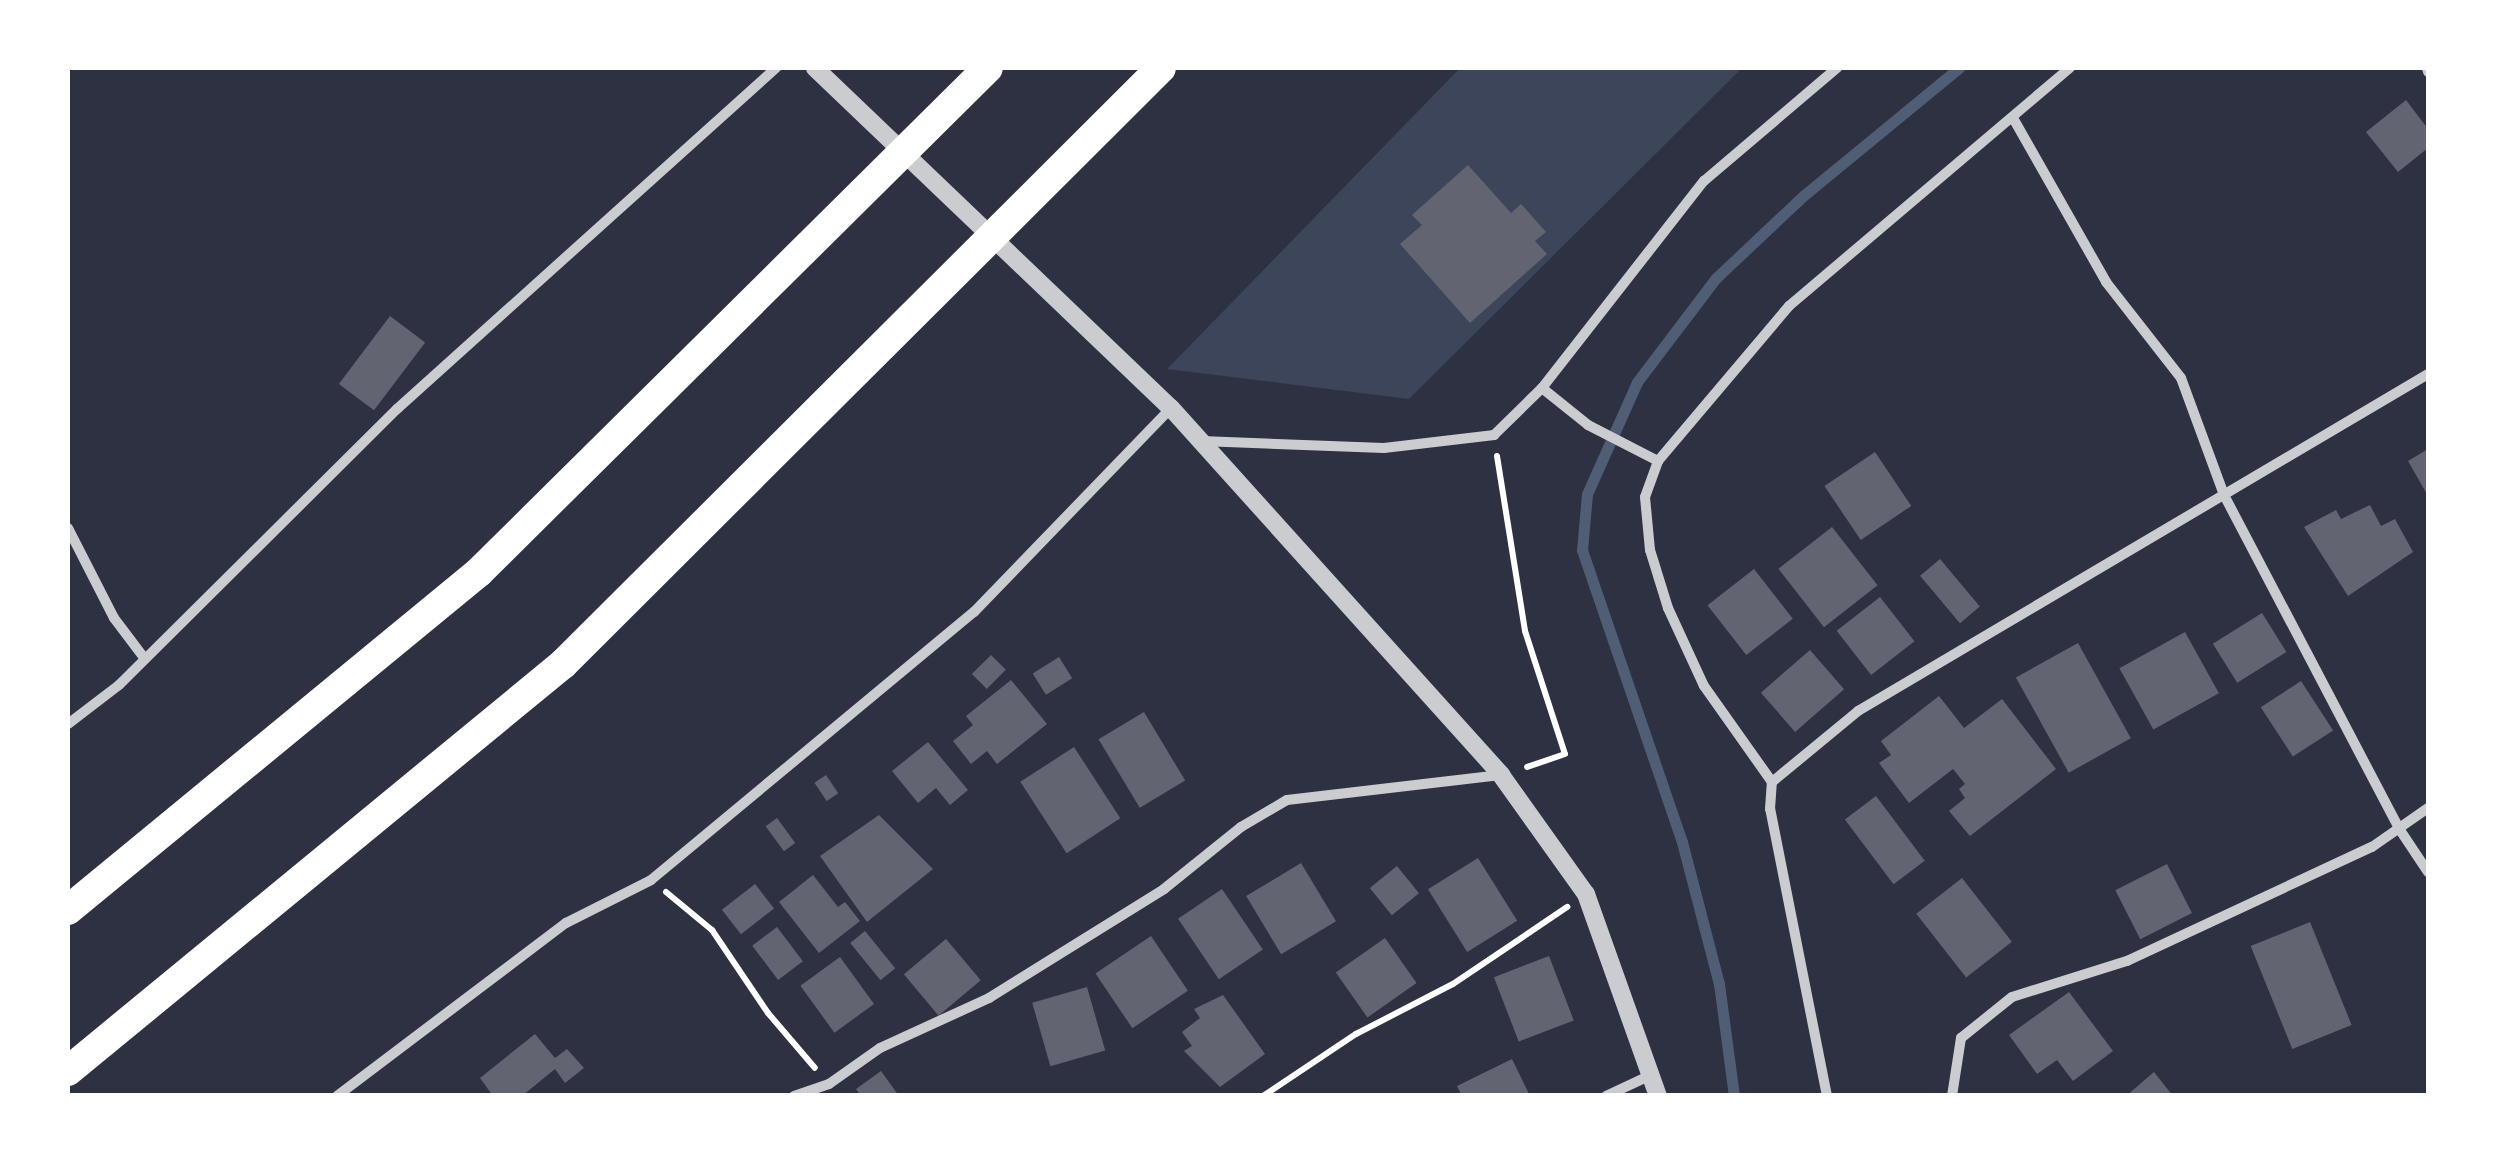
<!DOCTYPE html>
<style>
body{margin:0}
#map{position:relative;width:2496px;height:1163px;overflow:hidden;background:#2d3142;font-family:Merriweather,serif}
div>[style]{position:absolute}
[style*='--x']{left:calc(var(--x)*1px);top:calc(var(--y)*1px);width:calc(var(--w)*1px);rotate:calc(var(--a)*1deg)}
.green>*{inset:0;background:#3c4559}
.stream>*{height:11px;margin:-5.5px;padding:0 5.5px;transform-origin:5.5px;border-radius:5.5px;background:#4f5d75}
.building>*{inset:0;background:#626471;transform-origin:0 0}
.path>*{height:6px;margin:-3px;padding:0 3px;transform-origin:3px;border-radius:3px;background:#fff}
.minor>*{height:10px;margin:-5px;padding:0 5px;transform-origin:5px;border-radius:5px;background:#caccd0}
.tertiary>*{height:18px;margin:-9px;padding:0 9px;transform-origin:9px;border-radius:9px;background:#caccd0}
.motorway>*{height:30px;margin:-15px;padding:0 15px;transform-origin:15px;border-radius:15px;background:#fff}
span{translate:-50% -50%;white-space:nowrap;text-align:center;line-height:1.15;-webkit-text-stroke:10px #fff;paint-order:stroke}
.frame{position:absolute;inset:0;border:70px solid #fff;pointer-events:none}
</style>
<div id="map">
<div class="green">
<i style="clip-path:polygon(1460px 68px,1742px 68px,1409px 399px,1167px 369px)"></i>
</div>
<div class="stream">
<i style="--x:1734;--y:1096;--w:113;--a:-97.6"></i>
<i style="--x:1719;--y:984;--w:147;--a:-104.6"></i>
<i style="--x:1682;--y:842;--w:309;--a:-108.9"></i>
<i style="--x:1582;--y:550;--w:56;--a:-84.9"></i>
<i style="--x:1587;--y:494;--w:123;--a:-65.9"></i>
<i style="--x:1637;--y:382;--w:131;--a:-52.8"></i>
<i style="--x:1716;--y:278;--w:120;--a:-43.3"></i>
<i style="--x:1803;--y:196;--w:202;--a:-39.4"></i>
</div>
<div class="building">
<i style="clip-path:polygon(2406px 100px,2428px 129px,2428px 148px,2398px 172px,2366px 132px)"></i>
<i style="clip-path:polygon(1468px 165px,1511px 213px,1521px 204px,1546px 232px,1535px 241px,1547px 254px,1470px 323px,1400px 244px,1422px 225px,1412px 215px)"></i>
<i style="left:390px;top:316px;width:44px;height:85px;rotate:37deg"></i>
<i style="clip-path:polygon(2428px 449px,2428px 496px,2408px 461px)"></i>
<i style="left:1875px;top:452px;width:65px;height:61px;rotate:56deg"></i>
<i style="clip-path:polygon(2370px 505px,2381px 526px,2395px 519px,2413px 552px,2348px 596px,2304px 527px,2336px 510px,2341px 519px)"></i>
<i style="left:1832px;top:527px;width:74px;height:68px;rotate:52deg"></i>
<i style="left:1940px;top:559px;width:62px;height:26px;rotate:50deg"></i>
<i style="left:1754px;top:569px;width:63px;height:59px;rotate:52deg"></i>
<i style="left:1880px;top:597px;width:56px;height:55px;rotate:52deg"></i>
<i style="left:2262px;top:613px;width:46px;height:58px;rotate:58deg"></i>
<i style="left:2185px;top:632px;width:70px;height:75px;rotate:61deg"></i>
<i style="left:2078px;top:643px;width:109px;height:71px;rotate:61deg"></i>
<i style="left:1810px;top:650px;width:52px;height:65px;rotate:49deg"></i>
<i style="left:991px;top:655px;width:21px;height:27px;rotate:45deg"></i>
<i style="left:1059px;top:657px;width:25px;height:31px;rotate:58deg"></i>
<i style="clip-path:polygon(1011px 680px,1047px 724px,997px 764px,987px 751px,971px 764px,953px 741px,973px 725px,966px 716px)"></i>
<i style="left:2301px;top:681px;width:59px;height:48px;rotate:57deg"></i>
<i style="clip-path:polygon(1939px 696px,1964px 728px,2002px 699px,2056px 769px,1970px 836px,1949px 811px,1965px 798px,1959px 789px,1965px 784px,1953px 769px,1909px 803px,1879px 763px,1891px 755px,1881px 741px)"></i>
<i style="left:1144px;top:712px;width:80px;height:53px;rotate:59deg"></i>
<i style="clip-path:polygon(928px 742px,968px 790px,950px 805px,936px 788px,918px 803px,892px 771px)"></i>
<i style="left:1074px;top:747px;width:85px;height:64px;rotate:57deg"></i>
<i style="left:826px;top:775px;width:22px;height:14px;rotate:56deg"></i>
<i style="left:1876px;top:796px;width:81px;height:39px;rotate:53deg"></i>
<i style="clip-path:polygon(879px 815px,933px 869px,867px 922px,820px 856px)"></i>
<i style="left:777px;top:818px;width:31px;height:14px;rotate:54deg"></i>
<i style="left:1478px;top:858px;width:74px;height:59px;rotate:58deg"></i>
<i style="left:1301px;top:863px;width:68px;height:64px;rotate:59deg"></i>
<i style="left:2167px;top:864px;width:55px;height:58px;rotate:63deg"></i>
<i style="left:1397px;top:866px;width:35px;height:35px;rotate:51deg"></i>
<i style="clip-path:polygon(813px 875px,838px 907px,845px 902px,860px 921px,819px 953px,779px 902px)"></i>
<i style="left:1962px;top:878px;width:81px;height:58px;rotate:52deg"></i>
<i style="left:755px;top:884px;width:31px;height:42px;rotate:52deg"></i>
<i style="left:1222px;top:889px;width:73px;height:53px;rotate:56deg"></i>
<i style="left:2310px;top:922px;width:111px;height:64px;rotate:68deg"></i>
<i style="left:777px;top:927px;width:43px;height:31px;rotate:53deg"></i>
<i style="left:865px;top:931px;width:48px;height:19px;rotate:51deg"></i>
<i style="left:1151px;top:936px;width:66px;height:67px;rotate:56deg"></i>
<i style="left:1385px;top:938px;width:55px;height:60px;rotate:55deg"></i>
<i style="left:946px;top:939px;width:54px;height:55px;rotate:50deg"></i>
<i style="left:1549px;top:956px;width:69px;height:59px;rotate:69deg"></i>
<i style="left:840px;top:957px;width:58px;height:49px;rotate:54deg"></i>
<i style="left:1087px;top:987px;width:66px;height:57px;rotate:74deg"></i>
<i style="clip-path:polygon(2069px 992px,2113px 1051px,2073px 1081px,2057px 1060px,2037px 1074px,2009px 1035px)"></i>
<i style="clip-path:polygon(1223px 995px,1265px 1054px,1220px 1087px,1184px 1051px,1192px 1046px,1182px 1032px,1200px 1018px,1194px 1009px)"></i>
<i style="clip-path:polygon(535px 1034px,555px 1058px,567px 1049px,584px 1068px,565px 1083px,555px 1069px,522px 1096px,493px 1096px,480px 1078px)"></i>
<i style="clip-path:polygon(1512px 1059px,1530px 1096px,1462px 1096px,1457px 1086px)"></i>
<i style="clip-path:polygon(881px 1071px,899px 1096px,861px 1096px,856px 1089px)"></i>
<i style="clip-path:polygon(2154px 1072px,2173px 1096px,2126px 1096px)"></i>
</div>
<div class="path">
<i style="--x:1497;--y:456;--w:177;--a:80.9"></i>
<i style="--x:1525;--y:631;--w:129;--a:72"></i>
<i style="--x:1565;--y:754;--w:40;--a:161.1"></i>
<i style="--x:666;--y:892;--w:60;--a:39.6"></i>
<i style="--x:712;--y:930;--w:100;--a:56"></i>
<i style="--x:768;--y:1013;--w:72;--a:49.5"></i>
<i style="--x:1263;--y:1096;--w:112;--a:-33.7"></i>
<i style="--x:1356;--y:1034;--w:109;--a:-27.3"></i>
<i style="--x:1453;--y:984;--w:138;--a:-34"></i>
</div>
<div class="minor">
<i style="--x:2427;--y:68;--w:4;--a:76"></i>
<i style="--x:2013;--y:118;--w:189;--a:60.4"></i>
<i style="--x:2106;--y:282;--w:122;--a:52"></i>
<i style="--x:2181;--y:378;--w:125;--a:69.8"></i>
<i style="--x:2224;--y:495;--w:375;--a:62.3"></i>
<i style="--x:2398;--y:827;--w:54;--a:56.3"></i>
<i style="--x:1542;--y:388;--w:59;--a:38.8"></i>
<i style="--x:1588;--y:425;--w:79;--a:27.2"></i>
<i style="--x:1201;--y:441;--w:183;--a:2.2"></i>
<i style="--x:1384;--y:448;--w:111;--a:-6.7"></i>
<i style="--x:1494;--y:435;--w:67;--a:-44.4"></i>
<i style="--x:1542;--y:388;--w:263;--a:-52"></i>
<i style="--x:1704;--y:181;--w:175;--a:-40.4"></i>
<i style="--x:68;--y:528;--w:101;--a:62.9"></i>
<i style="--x:114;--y:618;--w:51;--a:52.9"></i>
<i style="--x:68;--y:724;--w:64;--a:-37.4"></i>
<i style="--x:119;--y:685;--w:392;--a:-44.8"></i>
<i style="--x:397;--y:409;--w:510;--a:-41.98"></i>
<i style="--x:1772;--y:782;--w:118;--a:-125.3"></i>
<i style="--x:1704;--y:686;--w:86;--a:-114.8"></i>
<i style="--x:1668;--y:608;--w:61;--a:-107.2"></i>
<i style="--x:1650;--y:550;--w:53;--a:-95.4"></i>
<i style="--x:1645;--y:497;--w:38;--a:-70"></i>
<i style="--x:1658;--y:461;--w:203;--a:-49.8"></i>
<i style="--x:1789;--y:306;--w:368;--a:-40.3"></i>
<i style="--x:337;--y:1096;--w:287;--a:-37.1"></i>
<i style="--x:566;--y:923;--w:95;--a:-26.8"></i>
<i style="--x:651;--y:880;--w:420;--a:-39.7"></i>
<i style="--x:974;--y:612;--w:284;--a:-46"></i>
<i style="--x:794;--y:1096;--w:37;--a:-19"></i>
<i style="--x:829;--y:1084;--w:62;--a:-35.2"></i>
<i style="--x:880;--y:1048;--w:120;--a:-24.6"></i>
<i style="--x:989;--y:998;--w:206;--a:-31.9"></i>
<i style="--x:1164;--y:889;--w:99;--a:-38.8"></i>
<i style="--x:1241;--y:827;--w:53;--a:-30.4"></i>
<i style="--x:1287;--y:800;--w:215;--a:-6.7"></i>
<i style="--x:1606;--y:1096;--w:50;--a:-25"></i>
<i style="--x:1827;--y:1096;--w:293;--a:-101.2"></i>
<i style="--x:1770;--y:809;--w:27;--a:-86"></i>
<i style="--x:1772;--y:782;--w:112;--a:-39.5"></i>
<i style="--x:1858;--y:711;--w:662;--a:-30.59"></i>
<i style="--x:1952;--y:1096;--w:59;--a:-81.2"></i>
<i style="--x:1961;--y:1038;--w:65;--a:-38.8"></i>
<i style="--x:2012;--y:997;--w:121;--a:-17.4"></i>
<i style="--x:2127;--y:961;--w:270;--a:-25"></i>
<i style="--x:2372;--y:847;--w:68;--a:-34.9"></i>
</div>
<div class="tertiary">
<i style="--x:815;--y:68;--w:492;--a:43.7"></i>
<i style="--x:1171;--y:408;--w:494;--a:48"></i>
<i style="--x:1501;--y:775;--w:146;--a:54.5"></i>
<i style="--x:1586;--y:894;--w:214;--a:70.4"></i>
</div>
<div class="motorway">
<i style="--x:68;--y:910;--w:532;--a:-39.43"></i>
<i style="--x:479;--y:572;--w:716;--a:-44.72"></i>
<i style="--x:68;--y:1071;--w:641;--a:-39.43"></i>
<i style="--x:563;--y:664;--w:844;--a:-44.9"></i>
</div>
<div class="frame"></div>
</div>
